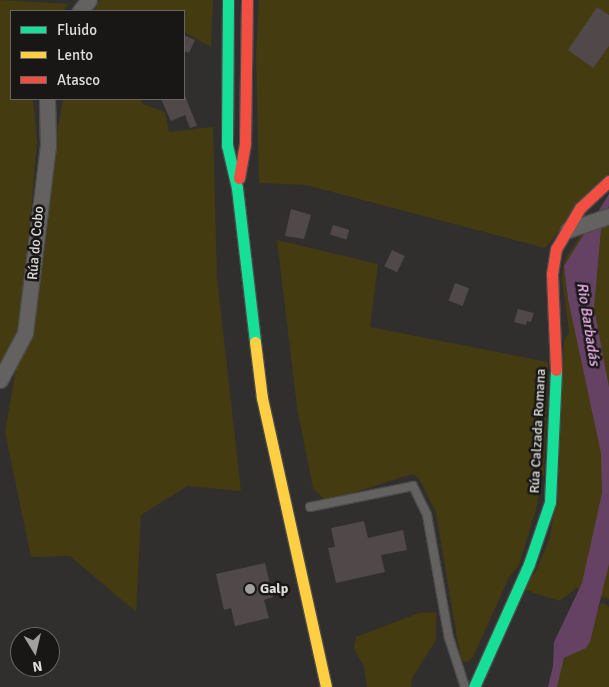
<!DOCTYPE html>
<meta charset="utf-8">
<style>
body{margin:0}
#map{position:relative;width:609px;height:687px;overflow:hidden;background:#302f2e;font-family:Signika,sans-serif}
div>[style]{position:absolute}
[style*='--x']{left:calc(var(--x)*1px);top:calc(var(--y)*1px);width:calc(var(--w)*1px);rotate:calc(var(--a)*1deg)}
.green>*{inset:0;background:#443b10}
.water>*{inset:0;background:#654264}
.building>*{inset:0;background:#51484a;transform-origin:0 0}
.roads{filter:drop-shadow(1px 0 #4c4b4a) drop-shadow(-1px 0 #4c4b4a) drop-shadow(0 1px #4c4b4a) drop-shadow(0 -1px #4c4b4a)}
.lane>*{height:8px;margin:-4px;padding:0 4px;transform-origin:4px;border-radius:4px;background:#636261}
.street>*{height:15px;margin:-7.5px;padding:0 7.5px;transform-origin:7.5px;border-radius:7.5px;background:#636261}
.fast>*{height:11px;margin:-5.5px;padding:0 5.5px;transform-origin:5.5px;border-radius:5.5px;background:#16e098}
.slow>*{height:11px;margin:-5.5px;padding:0 5.5px;transform-origin:5.5px;border-radius:5.5px;background:#ffcf43}
.jam>*{height:11px;margin:-5.5px;padding:0 5.5px;transform-origin:5.5px;border-radius:5.5px;background:#f24e42}
.dots>*{width:14px;height:14px;translate:-50% -50%;box-sizing:border-box;border:2px solid #181716;border-radius:50%}
span{translate:-50% -50%;white-space:nowrap;text-align:center;line-height:1.15;-webkit-text-stroke:5px #181716;paint-order:stroke}
.street-label{font-size:14px;color:#dfdddc}
.poi-label{font-size:14px;color:#dfdddc;font-weight:700}
.left{translate:0 -50%;text-align:left}
.water-label{font-size:15px;color:#f2b4f0;font-style:italic}
.legend{position:absolute;left:10px;top:10px;width:175px;height:90px;box-sizing:border-box;background:#181716;border:1px solid #686665;margin:0;padding:6px 9px;list-style:none;font-size:15px;color:#dfdddc}
.legend li{display:flex;align-items:center;gap:10px;height:25px}
.legend b{width:25px;border:1px solid #686665}
.north{position:absolute;left:10px;top:627px;width:50px;height:50px;box-sizing:border-box;background:#181716;border:1px solid #686665;border-radius:50%;rotate:171deg;font-size:14px;font-weight:700;line-height:20px;text-align:center;color:#dfdddc}
.north::after{content:'';display:block;margin:auto;width:18px;height:22px;background:#a2a09f;clip-path:polygon(50% 0,100% 100%,50% 72%,0 100%)}
</style>
<div id="map">
<div class="green">
<i style="clip-path:polygon(0 0,68px 4px,64px 11px,11px 11px,11px 99px,33px 99px,37px 141px,26px 272px,16px 338px,0 368px)"></i>
<i style="clip-path:polygon(100px 0,213px 0,211px 47px,184px 32px,184px 11px,93px 11px)"></i>
<i style="clip-path:polygon(259px 0,609px 0,609px 173px,545px 248px,306px 185px,259px 183px,256px 53px)"></i>
<i style="clip-path:polygon(63px 99px,141px 99px,142px 104px,165px 112px,169px 132px,213px 127px,217px 278px,241px 491px,187px 486px,141px 515px,136px 612px,70px 556px,31px 557px,5px 432px)"></i>
<i style="clip-path:polygon(609px 226px,609px 599px,576px 588px,560px 601px,522px 589px,536px 571px,549px 540px,558px 491px,564px 341px,569px 332px,562px 278px,564px 261px,580px 236px)"></i>
<i style="clip-path:polygon(277px 240px,378px 264px,370px 327px,548px 362px,544px 475px,540px 480px,537px 506px,519px 565px,509px 577px,473px 657px,468px 662px,462px 661px,458px 643px,436px 512px,418px 477px,412px 474px,402px 477px,335px 499px,325px 500px,313px 488px,297px 407px)"></i>
<i style="clip-path:polygon(602px 602px,609px 607px,609px 687px,557px 687px,563px 661px,594px 625px,595px 615px)"></i>
<i style="clip-path:polygon(436px 612px,436px 640px,412px 678px,411px 687px,367px 687px,364px 667px,354px 649px,356px 637px,419px 613px)"></i>
</div>
<div class="water">
<i style="clip-path:polygon(609px 194px,609px 206px,601px 229px,594px 308px,609px 387px,609px 564px,590px 642px,586px 648px,564px 658px,557px 687px,548px 687px,553px 666px,554px 642px,582px 583px,602px 493px,601px 453px,568px 299px,564px 266px)"></i>
</div>
<div class="building">
<i style="clip-path:polygon(597px 7px,609px 15px,609px 46px,593px 68px,568px 50px)"></i>
<i style="clip-path:polygon(184px 35px,195px 40px,189px 53px,184px 51px)"></i>
<i style="clip-path:polygon(184px 93px,197px 126px,190px 128px,185px 115px,171px 121px,161px 99px,184px 99px)"></i>
<i style="clip-path:polygon(291px 209px,311px 215px,304px 239px,285px 236px)"></i>
<i style="left:333px;top:225px;width:17px;height:10px;rotate:17deg"></i>
<i style="left:392px;top:250px;width:14px;height:18px;rotate:25deg"></i>
<i style="left:455px;top:283px;width:15px;height:19px;rotate:20deg"></i>
<i style="clip-path:polygon(518px 309px,534px 313px,531px 322px,527px 321px,526px 325px,514px 322px)"></i>
<i style="clip-path:polygon(364px 521px,368px 538px,403px 530px,407px 550px,381px 555px,385px 572px,336px 583px,328px 548px,335px 547px,331px 528px)"></i>
<i style="clip-path:polygon(265px 563px,273px 597px,264px 600px,269px 618px,235px 626px,231px 608px,224px 610px,216px 574px)"></i>
</div>
<div class="roads">
<div class="lane">
<i style="--x:310;--y:507;--w:105;--a:-11.5"></i>
<i style="--x:413;--y:486;--w:32;--a:64"></i>
<i style="--x:427;--y:515;--w:125;--a:79.9"></i>
<i style="--x:449;--y:638;--w:52;--a:71.9"></i>
</div>
<div class="street">
<i style="--x:80;--y:11;--w:14;--a:-51"></i>
<i style="--x:568;--y:230;--w:43;--a:-18.9"></i>
<i style="--x:0;--y:380;--w:53;--a:-62"></i>
<i style="--x:25;--y:333;--w:188;--a:-83"></i>
<i style="--x:48;--y:146;--w:47;--a:-91.2"></i>
</div>
<div class="fast">
<i style="--x:228;--y:0;--w:145;--a:90.4"></i>
<i style="--x:227;--y:145;--w:44;--a:76.9"></i>
<i style="--x:237;--y:188;--w:155;--a:83.3"></i>
<i style="--x:474;--y:687;--w:135;--a:-65.9"></i>
<i style="--x:529;--y:564;--w:65;--a:-71.3"></i>
<i style="--x:550;--y:502;--w:132;--a:-87.4"></i>
</div>
<div class="slow">
<i style="--x:255;--y:342;--w:56;--a:82.9"></i>
<i style="--x:262;--y:398;--w:296;--a:77.5"></i>
</div>
<div class="jam">
<i style="--x:239;--y:178;--w:36;--a:-80"></i>
<i style="--x:245;--y:143;--w:143;--a:-89.2"></i>
<i style="--x:556;--y:370;--w:96;--a:-92.4"></i>
<i style="--x:552;--y:274;--w:25;--a:-81"></i>
<i style="--x:556;--y:249;--w:48;--a:-59.7"></i>
<i style="--x:580;--y:208;--w:40;--a:-43"></i>
</div>
</div>
<div class="dots">
<i style="left:250px;top:589px;background:#a2a09f"></i>
</div>
<div class="street-label">
<span style="left:36px;top:243px;rotate:-85deg">Rúa do Cobo</span>
<span style="left:538px;top:431px;rotate:-87deg">Rúa Calzada Romana</span>
</div>
<div class="poi-label">
<span class="left" style="left:260px;top:589px">Galp</span>
</div>
<div class="water-label">
<span style="left:588px;top:324px;rotate:81deg">Rio Barbadás</span>
</div>
<ul class="legend">
<li><b style="height:6px;background:#16e098"></b>Fluido</li>
<li><b style="height:6px;background:#ffcf43"></b>Lento</li>
<li><b style="height:6px;background:#f24e42"></b>Atasco</li>
</ul>
<div class="north">N</div>
</div>
